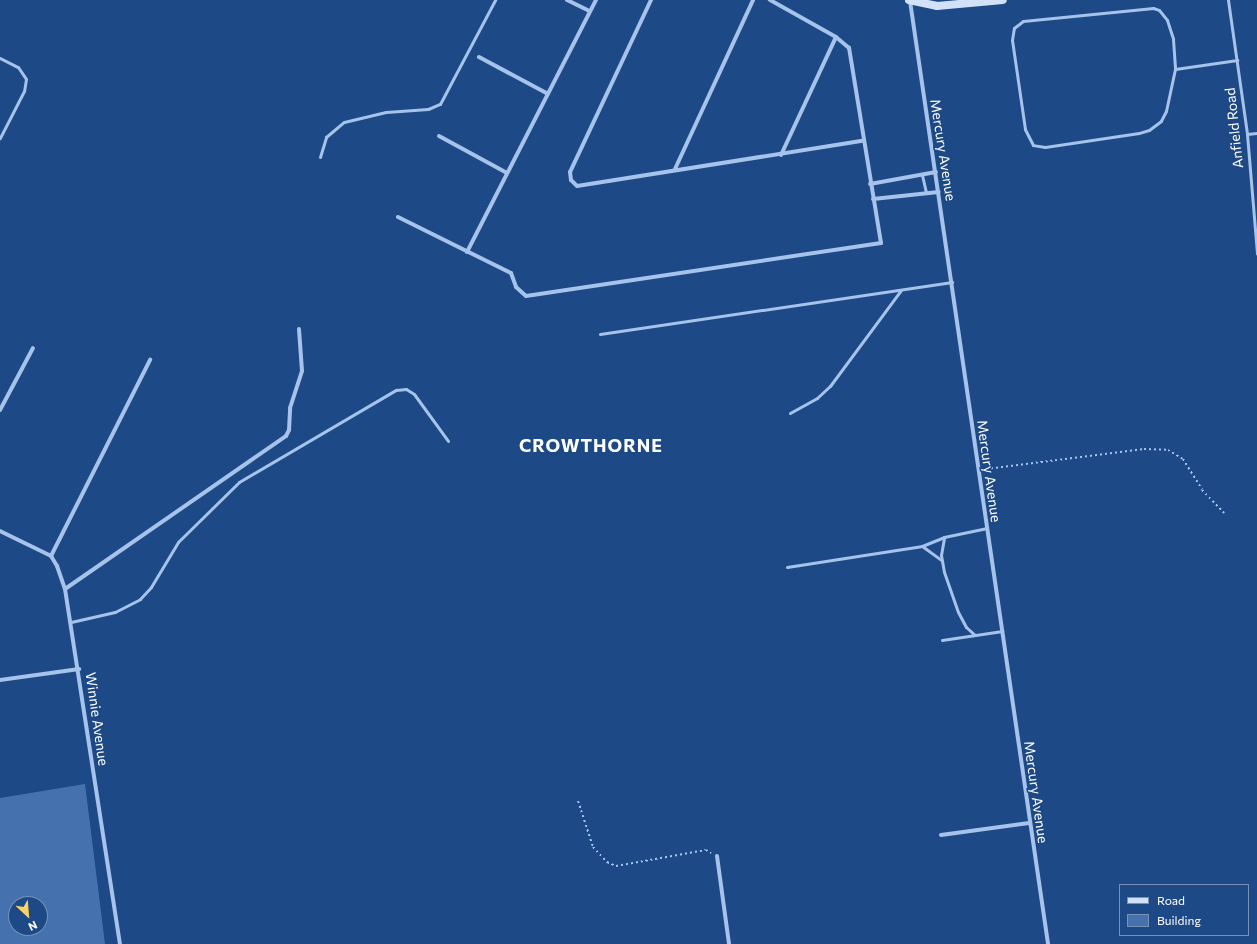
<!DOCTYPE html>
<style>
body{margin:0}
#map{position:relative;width:1257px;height:944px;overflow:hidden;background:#1d4986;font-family:Commissioner,sans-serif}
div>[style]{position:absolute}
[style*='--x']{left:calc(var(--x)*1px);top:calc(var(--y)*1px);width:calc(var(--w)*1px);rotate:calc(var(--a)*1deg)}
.building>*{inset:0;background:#4572af}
.path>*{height:2px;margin-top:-1px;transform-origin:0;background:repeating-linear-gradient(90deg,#a5c3eb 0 2px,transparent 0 5px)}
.lane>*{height:3px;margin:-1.5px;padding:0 1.5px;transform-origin:1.5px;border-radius:1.5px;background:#a5c3eb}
.street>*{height:4px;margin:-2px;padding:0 2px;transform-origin:2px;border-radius:2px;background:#a5c3eb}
.secondary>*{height:8px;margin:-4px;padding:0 4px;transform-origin:4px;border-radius:4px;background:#d1e1f8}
span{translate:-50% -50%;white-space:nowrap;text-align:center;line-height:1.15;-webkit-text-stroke:3px #1d4986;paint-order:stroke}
.street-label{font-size:14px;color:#fff}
.district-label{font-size:18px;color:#fff;font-weight:700;letter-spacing:1px}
.legend{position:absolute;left:1119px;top:884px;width:130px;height:52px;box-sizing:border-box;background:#1d4986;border:1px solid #7792b6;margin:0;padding:5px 7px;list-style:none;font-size:12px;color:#fff}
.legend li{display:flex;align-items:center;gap:8px;height:20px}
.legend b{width:20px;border:1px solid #7792b6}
.north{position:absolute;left:8px;top:896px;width:40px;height:40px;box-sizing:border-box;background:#1d4986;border:1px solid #7792b6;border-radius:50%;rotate:154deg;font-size:11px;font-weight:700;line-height:16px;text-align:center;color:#fff}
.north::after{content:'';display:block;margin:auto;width:14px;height:18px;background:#fad264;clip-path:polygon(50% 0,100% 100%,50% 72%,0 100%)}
</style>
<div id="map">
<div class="building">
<i style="clip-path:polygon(evenodd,85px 784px,105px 944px,0 944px,0 798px,85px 784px,16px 904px,40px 904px,40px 928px,16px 928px,16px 904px)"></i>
</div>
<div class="path">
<i style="--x:986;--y:469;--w:159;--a:-7.2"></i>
<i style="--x:1144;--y:449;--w:24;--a:2"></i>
<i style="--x:1168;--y:450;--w:17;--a:31"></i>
<i style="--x:1183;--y:459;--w:36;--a:58"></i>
<i style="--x:1202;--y:490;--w:32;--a:46"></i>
<i style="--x:578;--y:801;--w:48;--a:71.9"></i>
<i style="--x:593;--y:847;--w:21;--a:47"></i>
<i style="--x:607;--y:862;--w:10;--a:24"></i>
<i style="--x:616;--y:866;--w:91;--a:-10.1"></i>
<i style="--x:706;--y:850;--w:6;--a:31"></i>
</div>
<div class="lane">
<i style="--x:1228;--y:0;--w:135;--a:81.9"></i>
<i style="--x:1247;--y:134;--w:120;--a:85.2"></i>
<i style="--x:1153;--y:8;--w:6;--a:18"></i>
<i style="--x:1159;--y:10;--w:13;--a:51"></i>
<i style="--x:1167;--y:20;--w:20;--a:72"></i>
<i style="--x:1173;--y:39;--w:30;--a:86"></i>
<i style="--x:1175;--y:69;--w:43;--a:102.1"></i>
<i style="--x:1166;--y:111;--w:11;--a:117"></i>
<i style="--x:1161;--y:121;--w:15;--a:143"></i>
<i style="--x:1149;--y:130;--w:10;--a:163"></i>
<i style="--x:1139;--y:133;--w:95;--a:171.5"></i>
<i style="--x:1045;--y:147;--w:12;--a:-171"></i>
<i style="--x:1033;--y:145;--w:18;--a:-117"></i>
<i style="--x:1025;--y:129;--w:90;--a:-98.3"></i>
<i style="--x:1012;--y:40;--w:12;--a:-81"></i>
<i style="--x:1014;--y:28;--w:11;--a:-38"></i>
<i style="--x:1023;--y:21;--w:131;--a:-5.7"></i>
<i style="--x:0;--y:58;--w:20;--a:27"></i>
<i style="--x:18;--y:67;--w:14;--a:56"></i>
<i style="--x:26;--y:79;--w:12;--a:99"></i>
<i style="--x:24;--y:91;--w:53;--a:117.1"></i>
<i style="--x:1175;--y:69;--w:63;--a:-8.3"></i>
<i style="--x:1247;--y:134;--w:10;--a:-6"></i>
<i style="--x:320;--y:157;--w:21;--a:-73"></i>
<i style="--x:326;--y:137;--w:23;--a:-40"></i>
<i style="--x:344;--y:122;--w:43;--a:-13.4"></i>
<i style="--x:386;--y:112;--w:42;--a:-4.1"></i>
<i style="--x:428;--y:109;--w:13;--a:-23"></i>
<i style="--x:440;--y:104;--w:118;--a:-62.1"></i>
<i style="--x:922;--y:175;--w:18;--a:77"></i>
<i style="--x:600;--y:334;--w:356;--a:-8.4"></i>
<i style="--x:790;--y:413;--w:31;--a:-29"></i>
<i style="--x:817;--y:398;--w:18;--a:-43"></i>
<i style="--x:830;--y:386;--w:119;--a:-53.5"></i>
<i style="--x:944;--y:538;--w:17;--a:100"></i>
<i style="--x:941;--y:555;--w:17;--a:80"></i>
<i style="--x:944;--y:572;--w:42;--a:70.7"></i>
<i style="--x:958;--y:612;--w:17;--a:62"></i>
<i style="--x:966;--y:627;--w:12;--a:42"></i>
<i style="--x:922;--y:546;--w:24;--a:36"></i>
<i style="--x:787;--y:567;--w:137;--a:-8.8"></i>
<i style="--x:922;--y:546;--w:24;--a:-22"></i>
<i style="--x:944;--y:537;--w:44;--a:-11.8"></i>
<i style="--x:71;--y:622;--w:45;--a:-12.8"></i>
<i style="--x:115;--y:612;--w:28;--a:-27"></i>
<i style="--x:140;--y:599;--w:16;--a:-47"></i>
<i style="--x:151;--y:587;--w:52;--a:-59"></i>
<i style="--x:178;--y:542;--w:86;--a:-44.5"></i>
<i style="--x:239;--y:482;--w:182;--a:-30.4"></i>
<i style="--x:396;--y:390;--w:10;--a:-6"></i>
<i style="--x:406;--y:389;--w:9;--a:32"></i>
<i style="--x:414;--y:394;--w:58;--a:54.1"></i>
<i style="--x:942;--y:640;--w:61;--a:-8.5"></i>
</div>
<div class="street">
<i style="--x:567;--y:0;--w:25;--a:26"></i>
<i style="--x:651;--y:0;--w:190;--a:115.2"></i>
<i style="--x:570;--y:172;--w:8;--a:83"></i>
<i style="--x:571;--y:180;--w:8;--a:45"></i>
<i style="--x:577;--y:186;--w:289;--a:-9"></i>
<i style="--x:910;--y:1;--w:953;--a:81.67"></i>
<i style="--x:479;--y:57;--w:78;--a:28.2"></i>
<i style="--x:439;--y:136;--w:77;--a:28.6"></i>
<i style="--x:781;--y:155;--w:130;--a:-65"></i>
<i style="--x:675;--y:169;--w:186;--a:-65.2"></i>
<i style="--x:870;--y:184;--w:67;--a:-10.3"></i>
<i style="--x:873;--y:199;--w:66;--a:-6.1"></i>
<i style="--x:398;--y:217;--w:126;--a:26.4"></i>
<i style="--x:511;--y:273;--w:15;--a:70"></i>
<i style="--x:516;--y:287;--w:13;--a:42"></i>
<i style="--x:526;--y:296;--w:359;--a:-8.5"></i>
<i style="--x:881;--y:243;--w:198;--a:-99.3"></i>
<i style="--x:849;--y:48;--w:17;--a:-140"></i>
<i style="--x:836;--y:37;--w:76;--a:-150.7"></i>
<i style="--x:467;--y:252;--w:283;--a:-62.9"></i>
<i style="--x:0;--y:410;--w:70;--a:-62"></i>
<i style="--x:0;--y:531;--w:57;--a:26.1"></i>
<i style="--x:51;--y:556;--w:12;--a:59"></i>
<i style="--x:57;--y:566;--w:24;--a:71"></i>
<i style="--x:65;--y:589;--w:359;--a:81.2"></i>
<i style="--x:51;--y:556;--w:220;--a:-63.2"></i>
<i style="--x:65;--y:589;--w:269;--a:-34.7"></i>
<i style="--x:286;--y:436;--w:7;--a:-63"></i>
<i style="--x:289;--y:430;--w:22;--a:-87"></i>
<i style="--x:290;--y:408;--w:39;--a:-72"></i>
<i style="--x:302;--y:371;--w:42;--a:-94.1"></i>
<i style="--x:0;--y:680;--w:80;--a:-7.9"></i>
<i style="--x:941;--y:835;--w:89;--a:-7.8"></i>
<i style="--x:717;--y:856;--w:89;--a:82.2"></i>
</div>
<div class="secondary">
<i style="--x:909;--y:0;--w:29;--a:12"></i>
<i style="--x:937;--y:6;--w:66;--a:-5.2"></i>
</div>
<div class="street-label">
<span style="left:1234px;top:128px;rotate:-96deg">Anfield Road</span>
<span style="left:943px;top:150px;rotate:81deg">Mercury Avenue</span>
<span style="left:989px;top:471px;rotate:82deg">Mercury Avenue</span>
<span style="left:97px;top:719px;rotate:82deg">Winnie Avenue</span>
<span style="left:1036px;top:792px;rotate:82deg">Mercury Avenue</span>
</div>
<div class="district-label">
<span style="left:591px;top:445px">CROWTHORNE</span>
</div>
<ul class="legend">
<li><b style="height:5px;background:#d1e1f8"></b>Road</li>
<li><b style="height:11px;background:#4572af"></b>Building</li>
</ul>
<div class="north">N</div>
</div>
